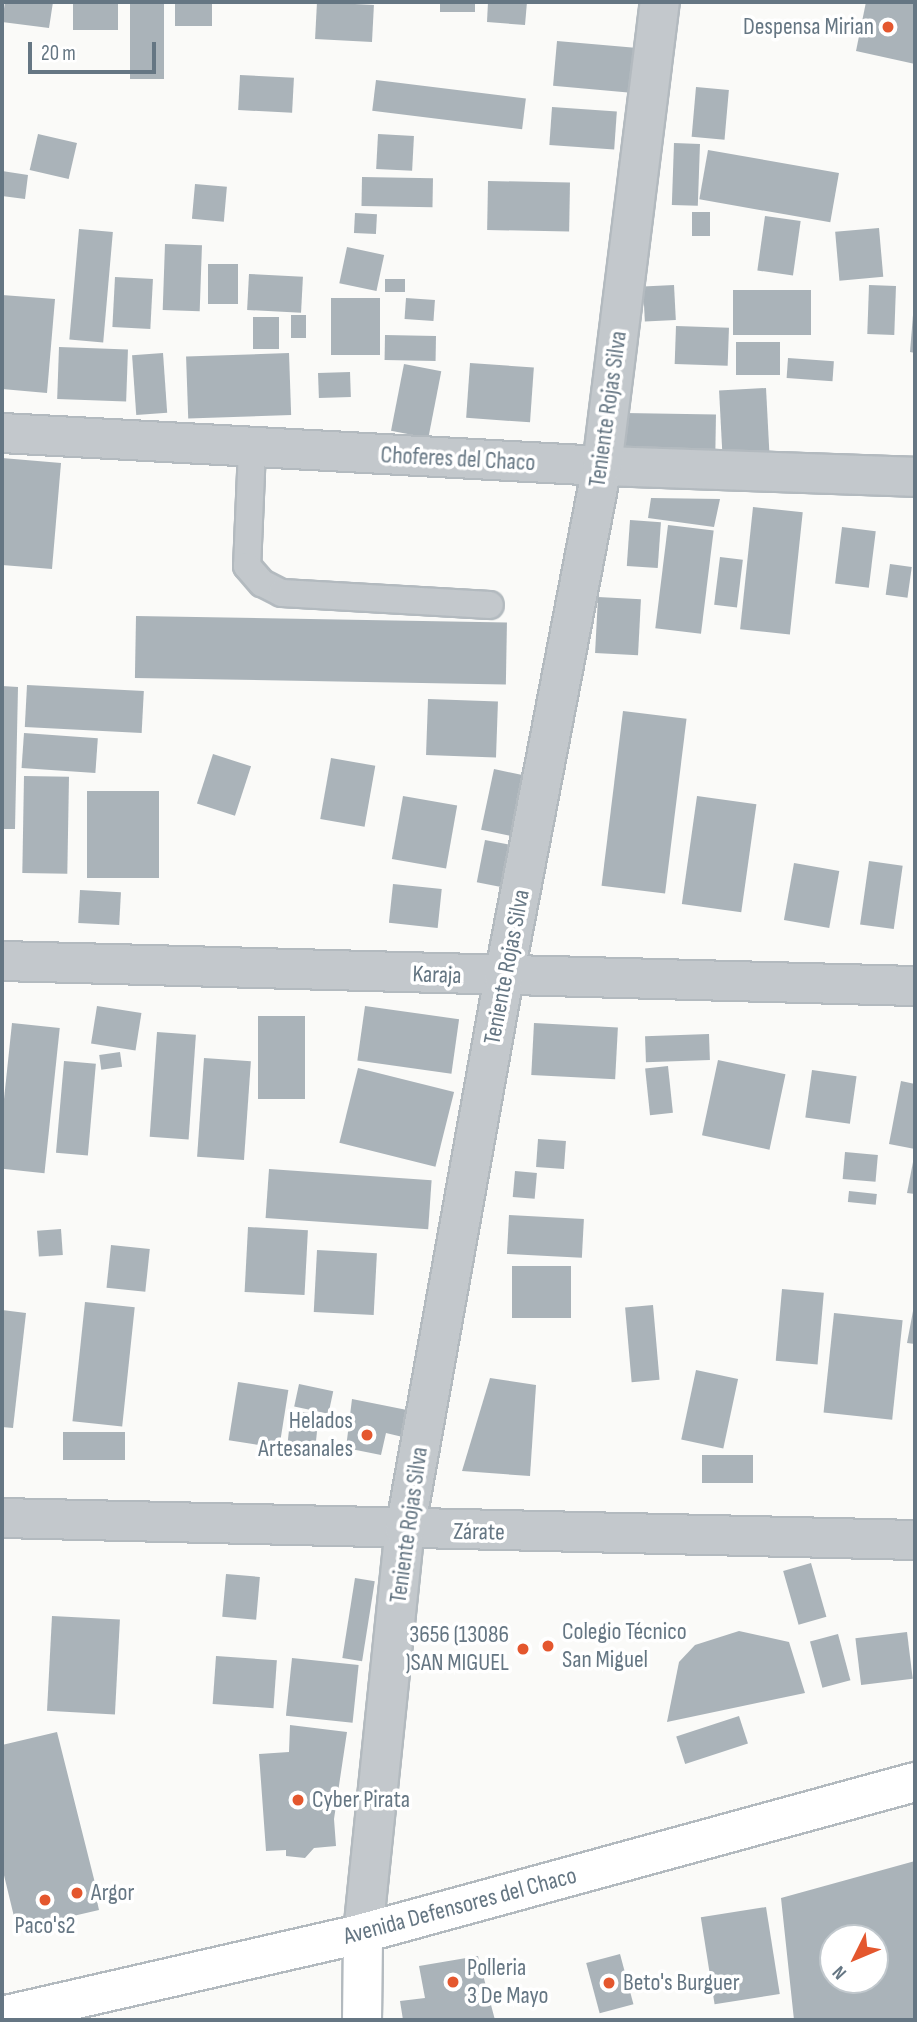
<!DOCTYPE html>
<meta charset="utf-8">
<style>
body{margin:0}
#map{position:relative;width:917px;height:2022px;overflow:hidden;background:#fafaf8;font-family:"Sofia Sans Condensed",sans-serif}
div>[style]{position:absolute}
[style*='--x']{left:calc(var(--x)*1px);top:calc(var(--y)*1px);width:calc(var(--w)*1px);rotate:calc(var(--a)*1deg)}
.building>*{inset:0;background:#aab3b9;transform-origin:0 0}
.roads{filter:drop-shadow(2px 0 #b3babf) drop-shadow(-2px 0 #b3babf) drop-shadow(0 2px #b3babf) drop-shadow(0 -2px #b3babf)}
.lane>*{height:26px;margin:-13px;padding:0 13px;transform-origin:13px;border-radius:13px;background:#c3c8cc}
.street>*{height:38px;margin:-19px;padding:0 19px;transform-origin:19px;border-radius:19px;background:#c3c8cc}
.secondary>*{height:38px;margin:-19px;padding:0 19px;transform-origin:19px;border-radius:19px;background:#fff}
.primary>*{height:38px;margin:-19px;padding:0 19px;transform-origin:19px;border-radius:19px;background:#fff}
.dots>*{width:19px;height:19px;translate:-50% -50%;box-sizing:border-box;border:4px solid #fff;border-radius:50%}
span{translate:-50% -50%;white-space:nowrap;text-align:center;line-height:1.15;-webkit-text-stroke:7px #fff;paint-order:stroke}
.poi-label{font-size:24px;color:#657683}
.right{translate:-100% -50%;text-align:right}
.left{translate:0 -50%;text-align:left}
.street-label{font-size:24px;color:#657683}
.frame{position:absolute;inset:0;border:4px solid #657683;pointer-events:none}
.north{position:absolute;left:819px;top:1924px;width:70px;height:70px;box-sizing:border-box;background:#fff;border:2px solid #c1c8cd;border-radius:50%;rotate:227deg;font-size:19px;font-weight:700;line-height:28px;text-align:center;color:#657683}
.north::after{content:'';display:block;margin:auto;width:24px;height:32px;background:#e4572e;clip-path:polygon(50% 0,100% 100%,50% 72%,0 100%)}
.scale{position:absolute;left:28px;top:42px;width:128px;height:32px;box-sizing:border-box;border:4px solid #657683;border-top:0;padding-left:9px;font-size:21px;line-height:24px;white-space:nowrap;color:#657683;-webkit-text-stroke:5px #fff;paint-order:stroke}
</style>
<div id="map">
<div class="building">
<i style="clip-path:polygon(5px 2px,53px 2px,49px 28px,2px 22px)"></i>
<i style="left:73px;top:2px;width:45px;height:28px"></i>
<i style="left:130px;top:2px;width:34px;height:77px"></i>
<i style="left:175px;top:2px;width:37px;height:24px"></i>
<i style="left:317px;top:2px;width:57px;height:37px;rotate:3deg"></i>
<i style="left:440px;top:2px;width:35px;height:10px"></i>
<i style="clip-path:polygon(488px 2px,527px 2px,525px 25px,487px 22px)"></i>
<i style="clip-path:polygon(866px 2px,915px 2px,915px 64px,856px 51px)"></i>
<i style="left:557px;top:41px;width:78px;height:45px;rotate:5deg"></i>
<i style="left:240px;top:75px;width:54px;height:35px;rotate:3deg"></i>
<i style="left:376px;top:80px;width:151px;height:31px;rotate:7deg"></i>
<i style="left:696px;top:87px;width:33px;height:50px;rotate:5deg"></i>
<i style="left:552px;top:107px;width:65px;height:38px;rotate:4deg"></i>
<i style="left:38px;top:134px;width:40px;height:37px;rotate:13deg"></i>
<i style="left:378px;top:134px;width:36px;height:35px;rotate:3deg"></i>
<i style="left:674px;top:143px;width:26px;height:62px;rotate:2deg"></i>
<i style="left:708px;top:150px;width:133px;height:50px;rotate:10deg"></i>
<i style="clip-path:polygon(2px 171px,28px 175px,25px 199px,2px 196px)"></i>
<i style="left:362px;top:177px;width:71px;height:29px;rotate:1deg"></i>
<i style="left:488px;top:181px;width:82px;height:49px;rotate:1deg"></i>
<i style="left:195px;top:184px;width:32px;height:35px;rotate:5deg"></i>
<i style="left:692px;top:212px;width:18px;height:24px"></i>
<i style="left:355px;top:213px;width:22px;height:20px;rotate:3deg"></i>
<i style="left:765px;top:216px;width:36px;height:55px;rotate:8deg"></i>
<i style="left:879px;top:228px;width:49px;height:44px;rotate:85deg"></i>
<i style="left:79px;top:229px;width:34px;height:111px;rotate:5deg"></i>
<i style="left:165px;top:244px;width:37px;height:66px;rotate:2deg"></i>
<i style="left:347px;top:247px;width:38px;height:37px;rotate:12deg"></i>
<i style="left:208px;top:264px;width:30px;height:40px"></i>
<i style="left:249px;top:274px;width:54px;height:36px;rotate:3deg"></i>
<i style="left:115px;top:277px;width:38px;height:50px;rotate:3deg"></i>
<i style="left:405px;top:279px;width:13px;height:20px;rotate:90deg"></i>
<i style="left:674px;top:285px;width:35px;height:31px;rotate:87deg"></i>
<i style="left:869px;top:285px;width:27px;height:49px;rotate:2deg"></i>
<i style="left:733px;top:290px;width:78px;height:45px"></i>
<i style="clip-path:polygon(2px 295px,55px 299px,47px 393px,2px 389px)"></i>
<i style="left:331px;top:298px;width:49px;height:57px"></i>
<i style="left:406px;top:298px;width:29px;height:21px;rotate:4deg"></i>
<i style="left:291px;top:315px;width:15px;height:23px"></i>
<i style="clip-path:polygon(913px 315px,915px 315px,915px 353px,910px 352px)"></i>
<i style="left:253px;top:317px;width:26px;height:32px"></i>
<i style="left:676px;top:326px;width:53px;height:38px;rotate:2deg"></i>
<i style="left:385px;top:335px;width:51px;height:25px;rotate:1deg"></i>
<i style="left:736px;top:342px;width:44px;height:33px"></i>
<i style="left:59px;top:347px;width:69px;height:52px;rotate:2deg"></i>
<i style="left:163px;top:353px;width:60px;height:31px;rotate:86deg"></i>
<i style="left:289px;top:353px;width:62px;height:103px;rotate:88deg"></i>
<i style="left:788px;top:358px;width:46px;height:20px;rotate:4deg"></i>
<i style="left:470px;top:363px;width:64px;height:55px;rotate:4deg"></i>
<i style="left:404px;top:364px;width:38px;height:68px;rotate:11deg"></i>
<i style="left:350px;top:372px;width:25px;height:32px;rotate:88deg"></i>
<i style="left:766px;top:388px;width:69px;height:47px;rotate:87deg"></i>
<i style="left:625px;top:413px;width:91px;height:42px;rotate:1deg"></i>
<i style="clip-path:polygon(2px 458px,61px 463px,52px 569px,2px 565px)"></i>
<i style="clip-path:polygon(651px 498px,720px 499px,714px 527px,648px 518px)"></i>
<i style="left:753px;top:507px;width:50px;height:123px;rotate:6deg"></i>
<i style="left:630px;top:520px;width:31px;height:46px;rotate:4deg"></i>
<i style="left:668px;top:525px;width:46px;height:104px;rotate:7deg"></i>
<i style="left:842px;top:527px;width:34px;height:57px;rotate:7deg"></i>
<i style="left:720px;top:557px;width:23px;height:48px;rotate:7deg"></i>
<i style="left:890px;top:564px;width:22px;height:31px;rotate:8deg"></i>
<i style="left:598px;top:597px;width:43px;height:56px;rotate:3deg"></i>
<i style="left:136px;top:616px;width:371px;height:62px;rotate:1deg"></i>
<i style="left:27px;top:685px;width:117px;height:42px;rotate:3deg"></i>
<i style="clip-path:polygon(2px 686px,18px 687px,15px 829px,2px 829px)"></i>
<i style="left:428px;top:699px;width:70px;height:56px;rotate:2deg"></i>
<i style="left:623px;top:711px;width:64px;height:176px;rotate:7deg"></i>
<i style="left:24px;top:733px;width:74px;height:35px;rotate:4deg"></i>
<i style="left:213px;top:754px;width:40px;height:52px;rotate:18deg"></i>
<i style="left:331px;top:758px;width:45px;height:62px;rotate:10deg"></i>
<i style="left:494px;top:769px;width:40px;height:62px;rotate:12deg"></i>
<i style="left:24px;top:776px;width:45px;height:97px;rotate:1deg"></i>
<i style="left:87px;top:791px;width:72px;height:87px"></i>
<i style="left:403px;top:796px;width:55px;height:64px;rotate:10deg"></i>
<i style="left:697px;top:796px;width:60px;height:109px;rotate:8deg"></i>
<i style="left:485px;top:840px;width:44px;height:43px;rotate:11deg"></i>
<i style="left:869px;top:861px;width:34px;height:64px;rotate:8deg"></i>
<i style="left:794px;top:863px;width:46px;height:58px;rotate:10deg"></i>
<i style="left:393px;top:884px;width:49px;height:39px;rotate:6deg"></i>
<i style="left:80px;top:890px;width:41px;height:33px;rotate:3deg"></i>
<i style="left:97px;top:1006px;width:45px;height:38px;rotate:9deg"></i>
<i style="left:365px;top:1006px;width:95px;height:55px;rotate:8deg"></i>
<i style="left:258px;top:1016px;width:47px;height:83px"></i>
<i style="left:12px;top:1023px;width:48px;height:146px;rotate:6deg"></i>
<i style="left:534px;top:1023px;width:84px;height:52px;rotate:3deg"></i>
<i style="left:157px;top:1032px;width:39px;height:105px;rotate:4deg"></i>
<i style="left:709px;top:1034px;width:26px;height:64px;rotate:88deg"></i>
<i style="left:120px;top:1052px;width:15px;height:21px;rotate:82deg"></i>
<i style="left:204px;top:1058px;width:47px;height:99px;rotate:4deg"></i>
<i style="left:718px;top:1060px;width:69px;height:77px;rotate:12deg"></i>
<i style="left:64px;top:1061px;width:32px;height:92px;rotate:5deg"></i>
<i style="left:668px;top:1066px;width:47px;height:23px;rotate:84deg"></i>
<i style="left:358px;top:1068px;width:99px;height:77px;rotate:14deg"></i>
<i style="left:812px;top:1070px;width:45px;height:48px;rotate:8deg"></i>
<i style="clip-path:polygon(901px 1081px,915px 1084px,915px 1149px,889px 1144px)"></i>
<i style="left:538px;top:1139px;width:28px;height:28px;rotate:4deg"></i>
<i style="left:845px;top:1152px;width:33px;height:27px;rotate:5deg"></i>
<i style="clip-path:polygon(913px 1162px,915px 1163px,915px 1194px,907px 1193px)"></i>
<i style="left:269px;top:1169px;width:163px;height:49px;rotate:4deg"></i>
<i style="left:515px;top:1171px;width:22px;height:26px;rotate:5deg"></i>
<i style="left:849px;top:1191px;width:28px;height:11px;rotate:6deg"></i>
<i style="left:509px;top:1215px;width:75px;height:39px;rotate:3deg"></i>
<i style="left:248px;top:1227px;width:60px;height:65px;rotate:3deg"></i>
<i style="left:61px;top:1229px;width:26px;height:24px;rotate:86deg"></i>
<i style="left:111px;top:1245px;width:39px;height:43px;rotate:6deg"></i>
<i style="left:317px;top:1250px;width:60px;height:62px;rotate:3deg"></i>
<i style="left:512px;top:1266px;width:59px;height:52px"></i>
<i style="left:782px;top:1289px;width:42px;height:72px;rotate:5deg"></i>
<i style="left:85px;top:1302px;width:50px;height:120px;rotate:6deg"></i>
<i style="left:653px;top:1305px;width:75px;height:28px;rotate:85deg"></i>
<i style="clip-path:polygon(2px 1310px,26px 1313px,13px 1428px,2px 1427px)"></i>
<i style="clip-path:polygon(913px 1311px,915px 1311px,915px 1344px,907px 1343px)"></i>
<i style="left:834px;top:1313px;width:69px;height:100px;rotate:6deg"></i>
<i style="left:696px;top:1370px;width:43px;height:71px;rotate:12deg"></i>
<i style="clip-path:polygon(490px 1378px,536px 1385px,530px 1476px,462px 1471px)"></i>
<i style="left:238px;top:1382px;width:51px;height:59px;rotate:9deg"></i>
<i style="left:299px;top:1384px;width:35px;height:23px;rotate:12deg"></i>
<i style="clip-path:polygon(352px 1399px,412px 1411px,407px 1438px,386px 1433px,381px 1455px,346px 1448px)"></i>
<i style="left:291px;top:1411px;width:28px;height:38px;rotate:6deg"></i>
<i style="left:125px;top:1432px;width:28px;height:62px;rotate:90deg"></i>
<i style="left:753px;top:1455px;width:28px;height:51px;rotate:90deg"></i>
<i style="left:811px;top:1563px;width:56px;height:29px;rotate:74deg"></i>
<i style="left:226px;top:1574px;width:34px;height:43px;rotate:5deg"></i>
<i style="left:355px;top:1578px;width:20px;height:81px;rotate:9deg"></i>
<i style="left:52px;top:1616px;width:68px;height:95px;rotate:3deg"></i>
<i style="clip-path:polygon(739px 1631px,789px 1642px,805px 1693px,667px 1722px,679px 1662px,695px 1645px)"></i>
<i style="left:907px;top:1632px;width:47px;height:52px;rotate:83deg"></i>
<i style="left:838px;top:1634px;width:48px;height:29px;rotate:75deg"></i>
<i style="left:216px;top:1656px;width:61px;height:48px;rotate:4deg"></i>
<i style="left:292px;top:1658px;width:67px;height:58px;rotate:6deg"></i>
<i style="left:739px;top:1716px;width:29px;height:66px;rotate:72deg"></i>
<i style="clip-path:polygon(290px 1725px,347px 1732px,334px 1819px,336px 1846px,314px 1848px,305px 1858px,286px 1856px,286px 1850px,266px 1851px,259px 1754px,289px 1752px)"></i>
<i style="clip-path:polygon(57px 1732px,95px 1883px,93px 1883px,99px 1910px,17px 1929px,2px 1867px,2px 1745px)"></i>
<i style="clip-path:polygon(evenodd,915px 1861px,915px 2020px,794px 2020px,781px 1898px,915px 1861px,833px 1938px,875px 1938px,875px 1980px,833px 1980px,833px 1938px)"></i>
<i style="left:766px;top:1907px;width:88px;height:66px;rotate:81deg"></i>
<i style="left:620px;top:1954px;width:52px;height:35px;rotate:75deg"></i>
<i style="clip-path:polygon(478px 1956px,495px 2020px,403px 2020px,400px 2001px,425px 1998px,419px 1966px)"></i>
</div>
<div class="roads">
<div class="lane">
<i style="--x:252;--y:449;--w:117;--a:92.4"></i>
<i style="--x:247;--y:566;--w:23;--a:49"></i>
<i style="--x:262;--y:583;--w:22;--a:27"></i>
<i style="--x:282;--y:593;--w:208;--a:3.3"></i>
</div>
<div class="street">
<i style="--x:2;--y:433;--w:601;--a:3.15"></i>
<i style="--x:602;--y:466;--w:313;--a:2"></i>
<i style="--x:2;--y:961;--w:913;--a:1.57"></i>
<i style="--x:2;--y:1518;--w:913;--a:1.38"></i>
<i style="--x:363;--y:1933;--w:405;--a:-84.1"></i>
<i style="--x:405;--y:1530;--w:562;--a:-79.85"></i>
<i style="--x:504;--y:977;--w:520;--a:-79.14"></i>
<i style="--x:602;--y:466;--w:468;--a:-82.9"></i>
</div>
<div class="secondary">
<i style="--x:362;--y:2020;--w:87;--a:-89.3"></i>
</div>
<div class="primary">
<i style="--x:2;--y:2016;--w:370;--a:-12.9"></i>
<i style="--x:363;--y:1933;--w:572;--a:-15.3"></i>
</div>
</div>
<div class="dots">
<i style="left:888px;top:27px;background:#e4572e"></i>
<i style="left:367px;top:1435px;background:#e4572e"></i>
<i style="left:548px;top:1646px;background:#e4572e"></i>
<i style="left:523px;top:1649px;background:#e4572e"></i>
<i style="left:298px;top:1800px;background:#e4572e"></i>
<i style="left:77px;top:1893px;background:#e4572e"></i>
<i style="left:45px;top:1900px;background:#e4572e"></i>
<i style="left:453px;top:1982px;background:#e4572e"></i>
<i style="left:609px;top:1983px;background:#e4572e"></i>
</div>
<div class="poi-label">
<span class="right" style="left:874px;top:27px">Despensa Mirian</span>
<span class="right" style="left:353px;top:1435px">Helados<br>Artesanales</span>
<span class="left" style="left:562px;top:1646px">Colegio Técnico<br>San Miguel</span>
<span class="right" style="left:509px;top:1649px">3656 (13086<br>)SAN MIGUEL</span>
<span class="left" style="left:312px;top:1800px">Cyber Pirata</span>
<span class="left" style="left:91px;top:1893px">Argor</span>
<span style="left:45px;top:1926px">Paco's2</span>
<span class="left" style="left:467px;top:1982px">Polleria<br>3 De Mayo</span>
<span class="left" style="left:623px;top:1983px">Beto's Burguer</span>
</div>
<div class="street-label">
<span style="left:608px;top:409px;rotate:-82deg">Teniente Rojas Silva</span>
<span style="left:458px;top:459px;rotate:3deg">Choferes del Chaco</span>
<span style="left:507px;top:967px;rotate:-79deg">Teniente Rojas Silva</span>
<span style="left:437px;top:975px;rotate:2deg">Karaja</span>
<span style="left:409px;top:1525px;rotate:-82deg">Teniente Rojas Silva</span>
<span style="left:479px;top:1532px;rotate:1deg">Zárate</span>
<span style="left:460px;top:1906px;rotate:-15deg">Avenida Defensores del Chaco</span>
</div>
<div class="frame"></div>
<div class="north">N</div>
<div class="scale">20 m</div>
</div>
